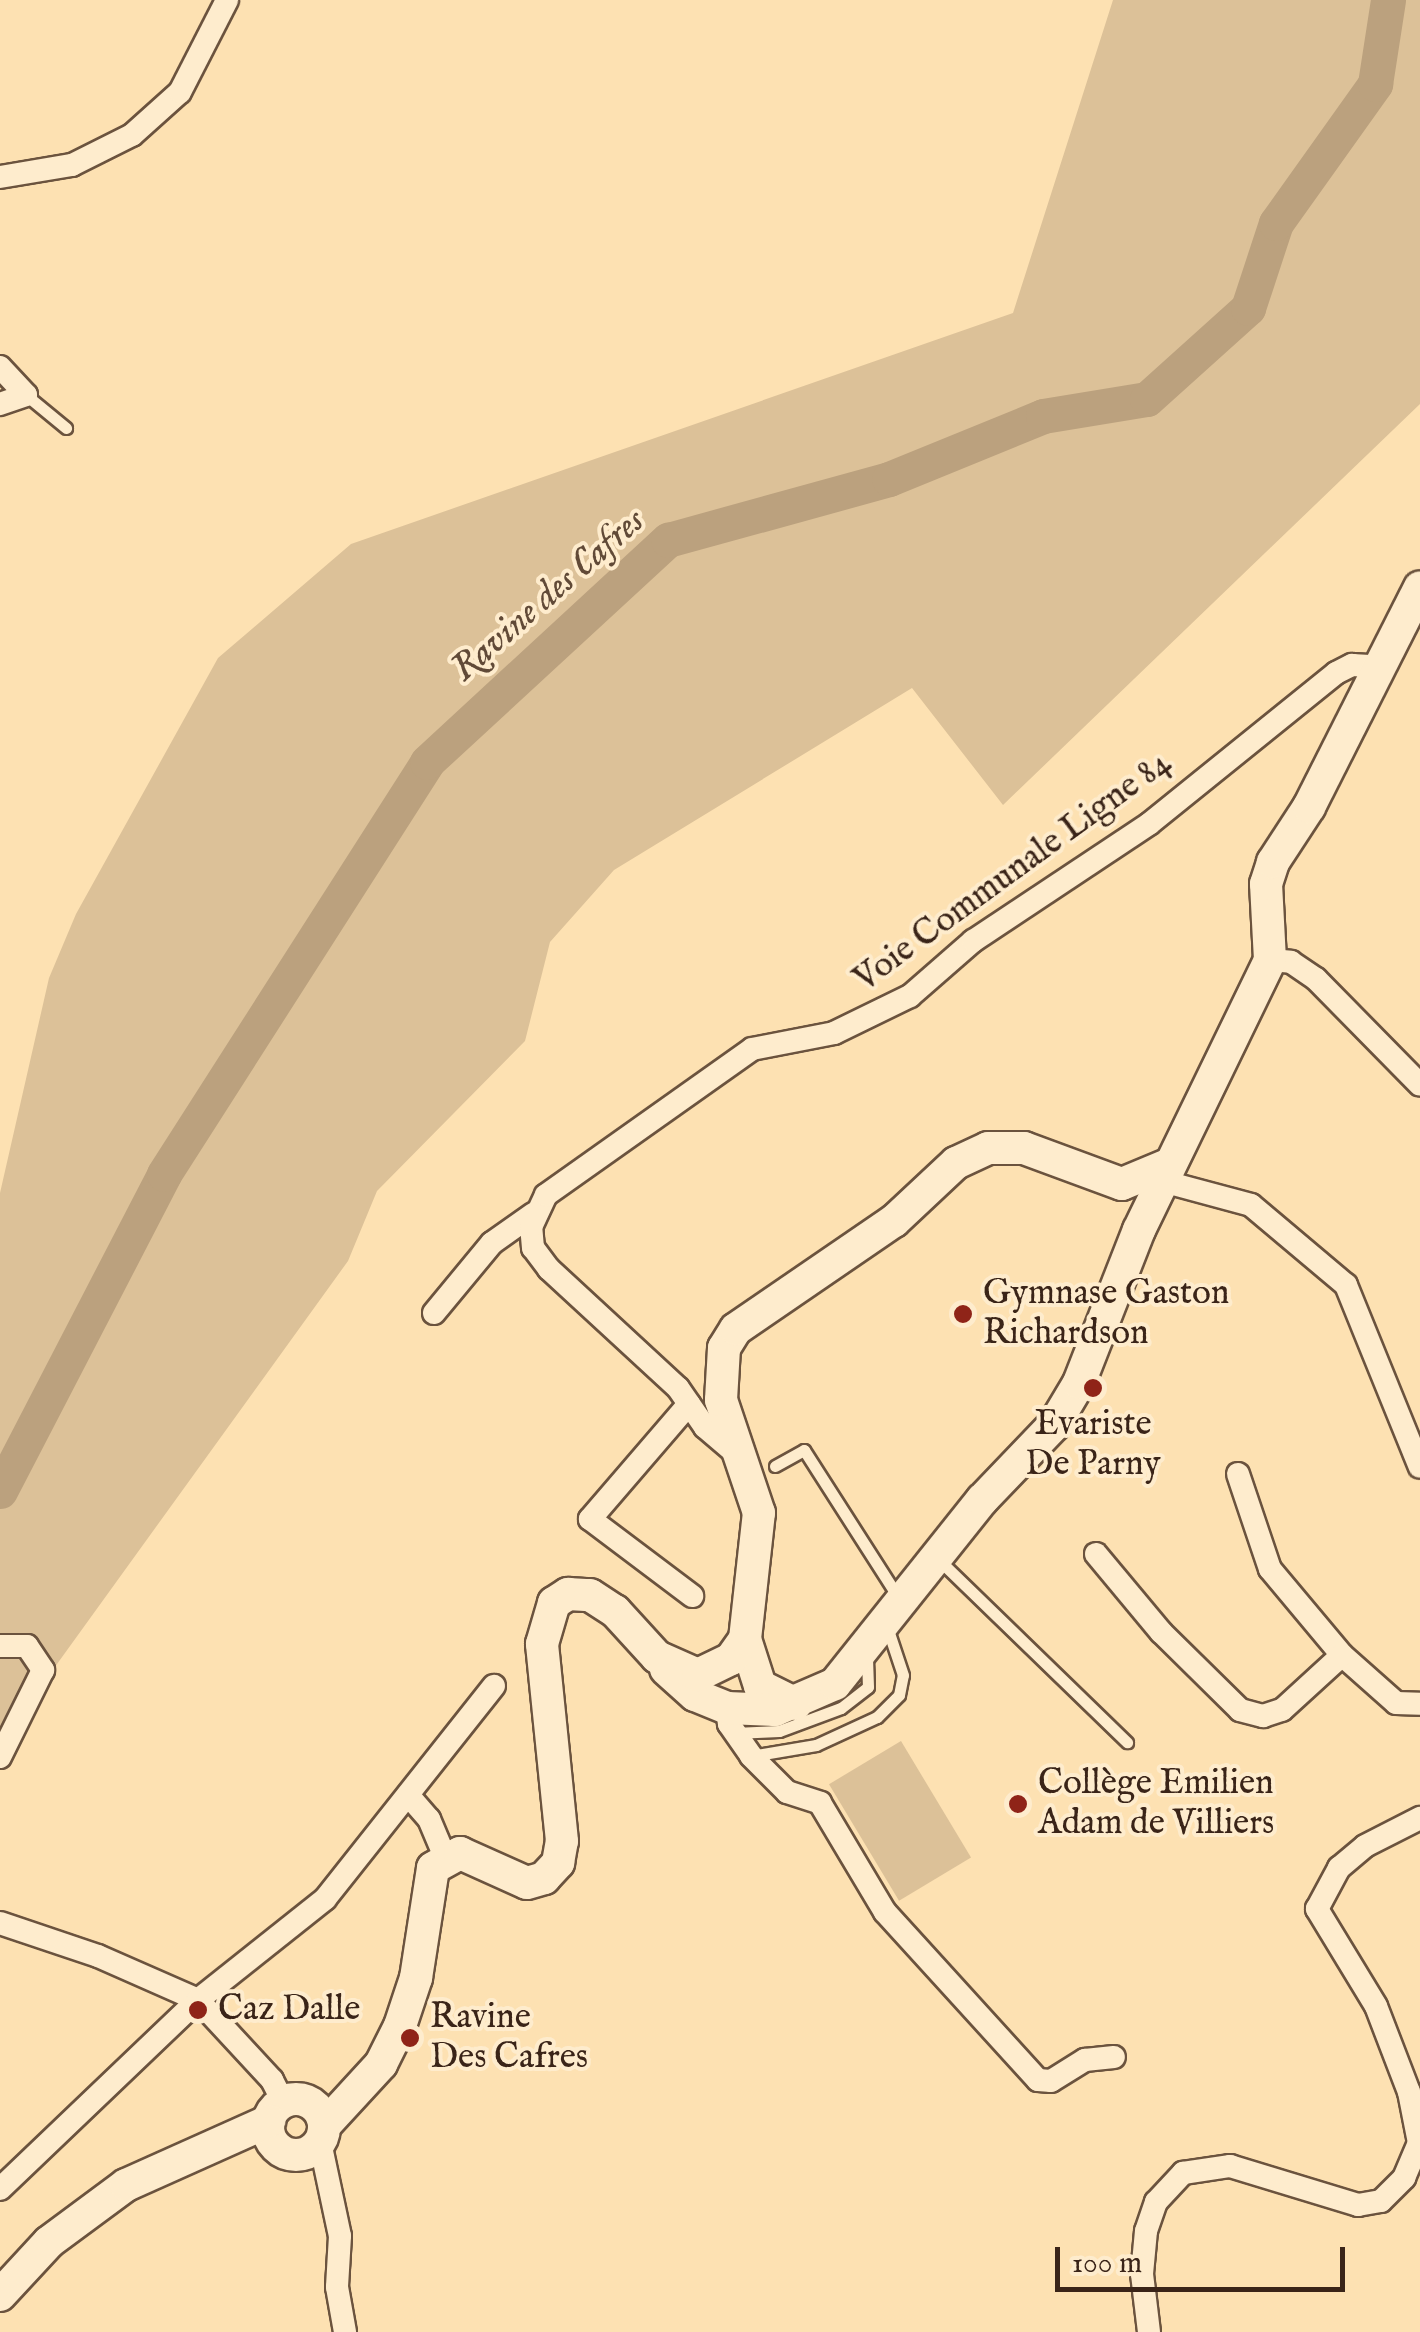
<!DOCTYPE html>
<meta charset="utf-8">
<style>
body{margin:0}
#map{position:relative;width:1420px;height:2332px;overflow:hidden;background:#fde1b2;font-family:"IM FELL English",serif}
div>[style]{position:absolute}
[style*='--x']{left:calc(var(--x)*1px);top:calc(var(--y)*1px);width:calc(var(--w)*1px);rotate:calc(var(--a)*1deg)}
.green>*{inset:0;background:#dcc198;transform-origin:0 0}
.river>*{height:35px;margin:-17.5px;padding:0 17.5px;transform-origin:17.5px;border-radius:17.5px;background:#bba17e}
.roads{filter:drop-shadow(2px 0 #6b533e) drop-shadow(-2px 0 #6b533e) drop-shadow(0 2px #6b533e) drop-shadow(0 -2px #6b533e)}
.service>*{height:11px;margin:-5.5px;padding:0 5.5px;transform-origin:5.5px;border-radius:5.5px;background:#feeccd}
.minor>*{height:22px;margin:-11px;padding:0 11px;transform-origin:11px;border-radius:11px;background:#feeccd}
.secondary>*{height:32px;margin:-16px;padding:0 16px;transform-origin:16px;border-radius:16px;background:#feeccd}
.secondary>.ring{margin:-16px;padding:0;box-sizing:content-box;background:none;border:32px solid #feeccd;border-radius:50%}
.dots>*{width:28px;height:28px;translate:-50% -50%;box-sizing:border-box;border:5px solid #feeccd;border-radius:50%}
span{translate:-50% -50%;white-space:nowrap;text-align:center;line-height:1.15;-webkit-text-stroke:8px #feeccd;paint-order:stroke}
.street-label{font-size:35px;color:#3a2418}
.poi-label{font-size:35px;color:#3a2418}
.left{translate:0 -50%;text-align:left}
.water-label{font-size:38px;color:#614a37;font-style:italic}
.scale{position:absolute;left:1055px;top:2247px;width:290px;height:45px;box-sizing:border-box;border:5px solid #3a2418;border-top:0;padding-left:12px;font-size:30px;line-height:35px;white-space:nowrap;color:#3a2418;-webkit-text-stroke:8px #feeccd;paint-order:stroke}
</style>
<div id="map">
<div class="green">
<i style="clip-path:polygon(1113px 0,1420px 0,1420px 404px,1003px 805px,912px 688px,614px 870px,550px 942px,525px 1041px,377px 1191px,348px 1261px,0 1743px,0 1193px,49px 978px,76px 914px,218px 658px,351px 544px,1013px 313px)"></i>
<i style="left:901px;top:1741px;width:136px;height:84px;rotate:59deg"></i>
</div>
<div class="river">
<i style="--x:0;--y:1491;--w:357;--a:-62.6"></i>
<i style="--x:164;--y:1174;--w:489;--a:-57.4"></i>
<i style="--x:427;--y:762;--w:328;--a:-42.7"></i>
<i style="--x:668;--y:540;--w:229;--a:-15.4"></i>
<i style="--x:889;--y:479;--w:166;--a:-22.2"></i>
<i style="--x:1043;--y:416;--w:105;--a:-9.3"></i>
<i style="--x:1147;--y:399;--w:136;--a:-42"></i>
<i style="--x:1248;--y:308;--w:89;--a:-71.8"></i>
<i style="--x:1276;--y:223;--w:171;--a:-54.5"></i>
<i style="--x:1375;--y:84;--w:85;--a:-81.2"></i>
</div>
<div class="roads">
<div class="service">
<i style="--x:26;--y:395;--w:52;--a:39.5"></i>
<i style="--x:775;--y:1466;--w:33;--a:-29"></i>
<i style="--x:804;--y:1450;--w:174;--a:57.4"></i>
<i style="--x:939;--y:1560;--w:262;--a:44.1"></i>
<i style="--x:734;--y:1733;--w:45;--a:-2.5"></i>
<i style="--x:779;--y:1731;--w:66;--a:-20.4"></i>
<i style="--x:841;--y:1708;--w:34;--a:-38"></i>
<i style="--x:868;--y:1687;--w:30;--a:-92"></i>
<i style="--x:751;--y:1756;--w:66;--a:-9.6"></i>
<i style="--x:816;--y:1745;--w:67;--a:-24.7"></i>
<i style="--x:877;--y:1717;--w:31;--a:-45"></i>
<i style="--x:899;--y:1695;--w:20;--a:-79"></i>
<i style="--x:903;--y:1675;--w:51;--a:-108.4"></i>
</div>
<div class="minor">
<i style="--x:0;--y:177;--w:73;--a:-9.5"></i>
<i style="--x:72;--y:165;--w:67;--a:-26.6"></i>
<i style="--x:132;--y:135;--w:64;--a:-41.9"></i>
<i style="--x:180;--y:92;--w:103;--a:-62.9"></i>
<i style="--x:0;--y:367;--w:38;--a:47"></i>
<i style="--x:26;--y:395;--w:28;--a:161"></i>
<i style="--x:1270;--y:960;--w:21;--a:5"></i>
<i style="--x:1291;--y:962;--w:30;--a:34"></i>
<i style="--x:1316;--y:979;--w:148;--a:45.5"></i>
<i style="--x:1162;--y:1181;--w:92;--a:15.1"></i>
<i style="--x:1251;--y:1205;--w:124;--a:40.1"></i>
<i style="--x:1346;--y:1285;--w:196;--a:67.9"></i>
<i style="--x:434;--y:1313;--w:91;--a:-50.4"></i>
<i style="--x:492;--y:1243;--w:50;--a:-35.3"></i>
<i style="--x:689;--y:1404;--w:152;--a:130.7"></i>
<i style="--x:590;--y:1519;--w:128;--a:37"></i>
<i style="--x:740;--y:1457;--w:46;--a:-139.4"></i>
<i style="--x:705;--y:1427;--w:47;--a:-124.7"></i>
<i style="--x:678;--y:1388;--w:176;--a:-137.3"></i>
<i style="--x:549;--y:1269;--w:26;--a:-127"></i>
<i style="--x:533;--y:1248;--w:21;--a:-95"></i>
<i style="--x:531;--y:1227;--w:35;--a:-65"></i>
<i style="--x:546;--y:1195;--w:252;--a:-35.3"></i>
<i style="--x:752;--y:1049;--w:84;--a:-11"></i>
<i style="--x:834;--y:1033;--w:85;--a:-26"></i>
<i style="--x:910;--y:996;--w:84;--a:-41.1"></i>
<i style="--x:973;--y:941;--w:211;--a:-33.6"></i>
<i style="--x:1149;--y:824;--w:240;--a:-38.9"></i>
<i style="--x:1336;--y:673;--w:18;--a:-27"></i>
<i style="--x:1352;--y:665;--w:22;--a:3"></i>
<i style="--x:1238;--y:1474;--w:100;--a:71.4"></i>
<i style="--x:1270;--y:1569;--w:112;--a:50.1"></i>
<i style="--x:1342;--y:1655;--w:72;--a:41.6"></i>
<i style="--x:1396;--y:1703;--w:24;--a:2"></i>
<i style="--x:1096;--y:1554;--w:102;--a:50.2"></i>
<i style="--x:1161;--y:1632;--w:111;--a:44.6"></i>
<i style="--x:1240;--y:1710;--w:24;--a:15"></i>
<i style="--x:1263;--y:1716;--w:20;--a:-18"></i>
<i style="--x:1282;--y:1710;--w:81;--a:-42.5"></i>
<i style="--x:0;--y:1646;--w:27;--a:0"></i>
<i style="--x:27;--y:1646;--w:29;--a:56"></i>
<i style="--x:43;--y:1670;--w:97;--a:116.3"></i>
<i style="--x:727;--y:1708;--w:16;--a:83"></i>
<i style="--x:729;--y:1724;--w:39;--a:55"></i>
<i style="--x:751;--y:1756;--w:51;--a:45"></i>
<i style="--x:787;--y:1792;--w:35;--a:18"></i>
<i style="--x:820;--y:1803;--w:127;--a:59.2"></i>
<i style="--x:885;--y:1912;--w:227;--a:47.7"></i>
<i style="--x:1038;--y:2080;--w:13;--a:4"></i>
<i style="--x:1051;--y:2081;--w:40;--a:-32"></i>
<i style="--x:1085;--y:2060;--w:29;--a:-6"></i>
<i style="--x:408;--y:1795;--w:32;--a:49"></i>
<i style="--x:429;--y:1819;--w:41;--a:67.2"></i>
<i style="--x:0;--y:1923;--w:103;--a:18.6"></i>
<i style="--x:98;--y:1956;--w:109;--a:23.7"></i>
<i style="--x:198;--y:2000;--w:109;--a:47.2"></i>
<i style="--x:272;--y:2080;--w:25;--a:63"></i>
<i style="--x:320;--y:2142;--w:96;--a:78"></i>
<i style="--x:340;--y:2236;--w:51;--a:93.4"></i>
<i style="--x:337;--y:2287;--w:46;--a:79.9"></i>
<i style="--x:0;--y:2189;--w:274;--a:-43.7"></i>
<i style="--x:198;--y:2000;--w:162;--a:-38.5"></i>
<i style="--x:325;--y:1899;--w:272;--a:-51.6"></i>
<i style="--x:1149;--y:2332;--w:58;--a:-96.9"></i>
<i style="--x:1142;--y:2274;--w:43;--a:-84.7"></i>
<i style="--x:1146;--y:2231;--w:31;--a:-71"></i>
<i style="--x:1156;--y:2202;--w:40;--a:-47"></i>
<i style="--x:1183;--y:2173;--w:48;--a:-8.5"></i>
<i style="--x:1230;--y:2166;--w:134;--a:16.9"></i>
<i style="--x:1358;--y:2205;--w:23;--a:-10"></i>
<i style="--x:1381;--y:2201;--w:33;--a:-45"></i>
<i style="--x:1404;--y:2178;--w:38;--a:-67"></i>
<i style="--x:1419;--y:2143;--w:52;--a:-101.1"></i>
<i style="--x:1409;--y:2092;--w:92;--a:-111"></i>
<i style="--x:1376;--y:2006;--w:114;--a:-121.3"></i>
<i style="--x:1317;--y:1909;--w:47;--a:-61.8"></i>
<i style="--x:1339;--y:1868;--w:34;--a:-40"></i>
<i style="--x:1365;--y:1846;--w:62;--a:-27"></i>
</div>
<div class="secondary">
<i style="--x:745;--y:1639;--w:49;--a:72.3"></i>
<i style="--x:760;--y:1686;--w:40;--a:26.6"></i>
<i style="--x:666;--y:1669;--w:39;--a:42"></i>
<i style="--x:695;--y:1695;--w:35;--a:22"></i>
<i style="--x:727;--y:1708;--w:48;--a:2.4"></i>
<i style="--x:775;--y:1710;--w:65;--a:-23.4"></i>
<i style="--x:835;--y:1684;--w:236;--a:-51.4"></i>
<i style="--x:982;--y:1500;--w:104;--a:-46.2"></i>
<i style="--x:1054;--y:1425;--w:49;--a:-59.2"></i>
<i style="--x:1079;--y:1383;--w:164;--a:-68.6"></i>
<i style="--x:1139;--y:1230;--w:300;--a:-64.1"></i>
<i style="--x:1270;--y:960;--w:76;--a:-93"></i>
<i style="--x:1266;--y:884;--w:23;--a:-72"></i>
<i style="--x:1273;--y:862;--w:66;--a:-56.8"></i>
<i style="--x:1309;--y:807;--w:246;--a:-63.2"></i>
<i class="ring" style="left:268px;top:2099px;width:24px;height:24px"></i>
<i style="--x:325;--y:2125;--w:83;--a:-47.4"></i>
<i style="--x:381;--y:2064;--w:42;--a:-63.4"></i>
<i style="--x:400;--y:2026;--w:51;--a:-71.6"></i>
<i style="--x:416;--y:1978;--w:111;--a:-81.2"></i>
<i style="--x:433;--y:1868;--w:31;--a:-29"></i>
<i style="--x:460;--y:1853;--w:73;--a:24.1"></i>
<i style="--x:527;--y:1883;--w:18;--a:-16"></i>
<i style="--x:544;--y:1878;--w:21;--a:-47"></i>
<i style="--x:558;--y:1863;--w:22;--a:-80"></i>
<i style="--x:562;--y:1841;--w:198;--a:-95.8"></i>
<i style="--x:542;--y:1644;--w:43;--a:-73.7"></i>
<i style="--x:554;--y:1603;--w:17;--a:-33"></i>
<i style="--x:568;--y:1594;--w:22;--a:3"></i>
<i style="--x:590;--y:1595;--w:30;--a:33"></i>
<i style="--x:615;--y:1611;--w:62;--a:47.6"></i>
<i style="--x:657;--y:1657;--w:45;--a:23.7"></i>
<i style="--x:698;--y:1675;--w:37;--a:-26"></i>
<i style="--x:731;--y:1659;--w:24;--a:-55"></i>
<i style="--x:745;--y:1639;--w:127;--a:-83.7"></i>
<i style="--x:759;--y:1513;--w:119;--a:-108.6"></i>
<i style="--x:721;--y:1400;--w:52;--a:-86.7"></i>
<i style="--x:724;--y:1348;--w:22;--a:-58"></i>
<i style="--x:736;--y:1329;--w:191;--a:-34.4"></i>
<i style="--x:894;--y:1221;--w:85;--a:-43.1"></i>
<i style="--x:956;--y:1163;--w:35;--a:-25"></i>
<i style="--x:988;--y:1148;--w:36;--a:0"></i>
<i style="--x:1024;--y:1148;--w:104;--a:20.2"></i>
<i style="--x:1122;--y:1184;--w:52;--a:-22.6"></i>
<i style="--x:0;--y:2295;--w:72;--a:-47.2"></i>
<i style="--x:49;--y:2242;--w:96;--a:-36.5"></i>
<i style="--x:126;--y:2185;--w:157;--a:-24.1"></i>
</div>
</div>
<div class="dots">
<i style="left:963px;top:1314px;background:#8f2418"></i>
<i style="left:1093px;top:1388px;background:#8f2418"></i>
<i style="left:1018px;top:1804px;background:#8f2418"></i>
<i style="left:198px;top:2010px;background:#8f2418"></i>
<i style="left:410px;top:2038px;background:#8f2418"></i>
</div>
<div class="street-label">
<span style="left:1013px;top:872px;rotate:-36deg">Voie Communale Ligne 84</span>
</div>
<div class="poi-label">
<span class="left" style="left:983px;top:1314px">Gymnase Gaston<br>Richardson</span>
<span style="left:1093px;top:1445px">Evariste<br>De Parny</span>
<span class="left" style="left:1038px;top:1804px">Collège Emilien<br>Adam de Villiers</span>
<span class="left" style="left:218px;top:2010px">Caz Dalle</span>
<span class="left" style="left:430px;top:2038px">Ravine<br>Des Cafres</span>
</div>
<div class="water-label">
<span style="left:549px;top:596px;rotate:-41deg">Ravine des Cafres</span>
</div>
<div class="scale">100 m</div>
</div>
